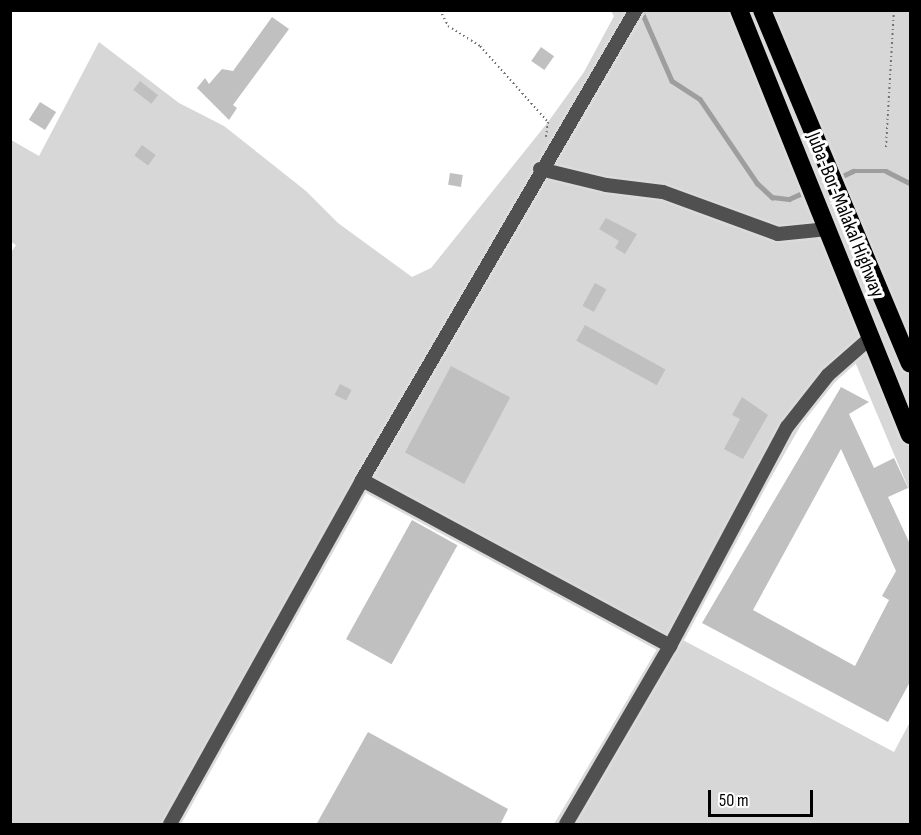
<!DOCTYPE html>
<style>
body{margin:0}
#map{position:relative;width:921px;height:835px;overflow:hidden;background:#fff;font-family:"Sofia Sans Condensed",sans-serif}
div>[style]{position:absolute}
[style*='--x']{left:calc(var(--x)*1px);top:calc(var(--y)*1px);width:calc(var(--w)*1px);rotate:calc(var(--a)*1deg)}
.green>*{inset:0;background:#d7d7d7}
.stream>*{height:4.5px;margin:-2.25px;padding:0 2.25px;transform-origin:2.25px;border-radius:2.25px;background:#9e9e9e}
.building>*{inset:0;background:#c0c0c0;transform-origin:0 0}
.path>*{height:2px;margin-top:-1px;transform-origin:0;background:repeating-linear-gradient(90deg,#727272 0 1.5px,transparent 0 4.5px)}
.roads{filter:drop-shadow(2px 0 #dbdbdb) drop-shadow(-2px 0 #dbdbdb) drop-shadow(0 2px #dbdbdb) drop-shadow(0 -2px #dbdbdb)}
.minor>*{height:14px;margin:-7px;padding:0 7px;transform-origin:7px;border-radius:7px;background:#505050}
.highway>*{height:18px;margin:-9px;padding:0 9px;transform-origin:9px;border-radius:9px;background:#000}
span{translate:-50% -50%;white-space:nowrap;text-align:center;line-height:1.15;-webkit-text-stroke:6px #fff;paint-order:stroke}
.street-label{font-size:20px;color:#000}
.frame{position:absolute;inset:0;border:12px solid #000;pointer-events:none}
.scale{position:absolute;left:708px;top:790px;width:105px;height:27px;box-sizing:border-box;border:3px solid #000;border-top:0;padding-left:8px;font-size:18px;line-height:21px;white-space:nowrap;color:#000;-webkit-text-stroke:4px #fff;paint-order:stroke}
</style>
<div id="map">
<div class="green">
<i style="clip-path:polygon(611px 11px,910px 11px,910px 492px,855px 362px,829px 376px,679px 638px,894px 752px,910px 722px,910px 824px,554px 824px,660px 646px,365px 486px,178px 824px,11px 824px,10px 254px,16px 245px,11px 242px,11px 140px,39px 156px,99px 42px,179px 103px,224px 126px,306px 191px,338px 223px,412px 277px,431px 268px,548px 122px,584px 72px,614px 16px)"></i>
</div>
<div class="stream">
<i style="--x:641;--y:10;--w:77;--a:66.4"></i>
<i style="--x:672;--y:81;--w:33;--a:33"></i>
<i style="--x:700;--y:99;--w:102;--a:55.8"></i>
<i style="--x:757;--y:183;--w:21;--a:43"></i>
<i style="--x:772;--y:197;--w:17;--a:7"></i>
<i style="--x:789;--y:199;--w:20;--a:-24"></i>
<i style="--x:836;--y:179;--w:19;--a:-25"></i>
<i style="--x:853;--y:171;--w:33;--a:0"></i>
<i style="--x:886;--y:171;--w:27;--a:27"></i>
</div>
<div class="building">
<i style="clip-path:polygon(272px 17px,289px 29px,233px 105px,237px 108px,229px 120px,197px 88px,205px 78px,209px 84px,222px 69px,233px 71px)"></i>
<i style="left:541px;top:47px;width:16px;height:17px;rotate:35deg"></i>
<i style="left:140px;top:81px;width:23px;height:11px;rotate:38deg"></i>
<i style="left:40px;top:102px;width:19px;height:21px;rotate:32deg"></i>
<i style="left:142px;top:145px;width:17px;height:13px;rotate:36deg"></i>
<i style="left:450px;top:173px;width:13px;height:12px;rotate:9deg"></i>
<i style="clip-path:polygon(606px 218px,637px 234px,625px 254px,615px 248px,619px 241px,599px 229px)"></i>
<i style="left:595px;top:283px;width:13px;height:26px;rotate:29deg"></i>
<i style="left:585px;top:325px;width:92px;height:18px;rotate:29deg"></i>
<i style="left:451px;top:366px;width:67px;height:98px;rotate:28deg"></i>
<i style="left:340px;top:384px;width:13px;height:12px;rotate:27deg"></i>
<i style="clip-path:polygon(evenodd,841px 387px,869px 402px,849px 414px,874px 468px,894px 458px,908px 488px,888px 497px,910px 544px,910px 682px,888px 722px,702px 623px,841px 387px,841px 449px,896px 571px,882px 596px,889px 600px,855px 666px,753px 610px,841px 449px)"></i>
<i style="clip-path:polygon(742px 397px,768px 415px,743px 459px,724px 449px,740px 419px,732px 415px)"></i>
<i style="left:412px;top:520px;width:52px;height:136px;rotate:29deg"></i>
<i style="clip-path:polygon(368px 732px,508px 809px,500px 825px,316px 825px)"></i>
</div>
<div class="path">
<i style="--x:440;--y:10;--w:18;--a:63"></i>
<i style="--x:448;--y:26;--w:38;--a:32"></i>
<i style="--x:480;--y:46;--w:102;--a:48.2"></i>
<i style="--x:548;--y:122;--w:15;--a:98"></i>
<i style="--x:886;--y:147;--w:137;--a:-86.7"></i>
</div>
<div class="roads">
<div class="minor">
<i style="--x:540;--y:169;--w:68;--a:13.6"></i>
<i style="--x:606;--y:185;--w:57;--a:7"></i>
<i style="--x:663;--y:192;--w:122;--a:20.1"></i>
<i style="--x:778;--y:234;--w:50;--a:-5.7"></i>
<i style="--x:362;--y:480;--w:350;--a:28.3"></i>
<i style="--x:170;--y:824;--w:394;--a:-60.8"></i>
<i style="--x:362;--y:480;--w:544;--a:-59.76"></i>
<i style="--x:566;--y:824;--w:206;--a:-59.7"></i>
<i style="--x:670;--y:646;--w:248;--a:-61.9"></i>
<i style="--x:787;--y:427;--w:66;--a:-51.7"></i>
<i style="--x:828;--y:375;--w:55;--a:-41.3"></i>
</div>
<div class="highway">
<i style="--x:739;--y:10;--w:458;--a:68.1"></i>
<i style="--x:762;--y:10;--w:383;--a:67.3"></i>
</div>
</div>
<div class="street-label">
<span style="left:845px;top:215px;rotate:68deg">Juba-Bor-Malakal Highway</span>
</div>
<div class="frame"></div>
<div class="scale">50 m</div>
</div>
